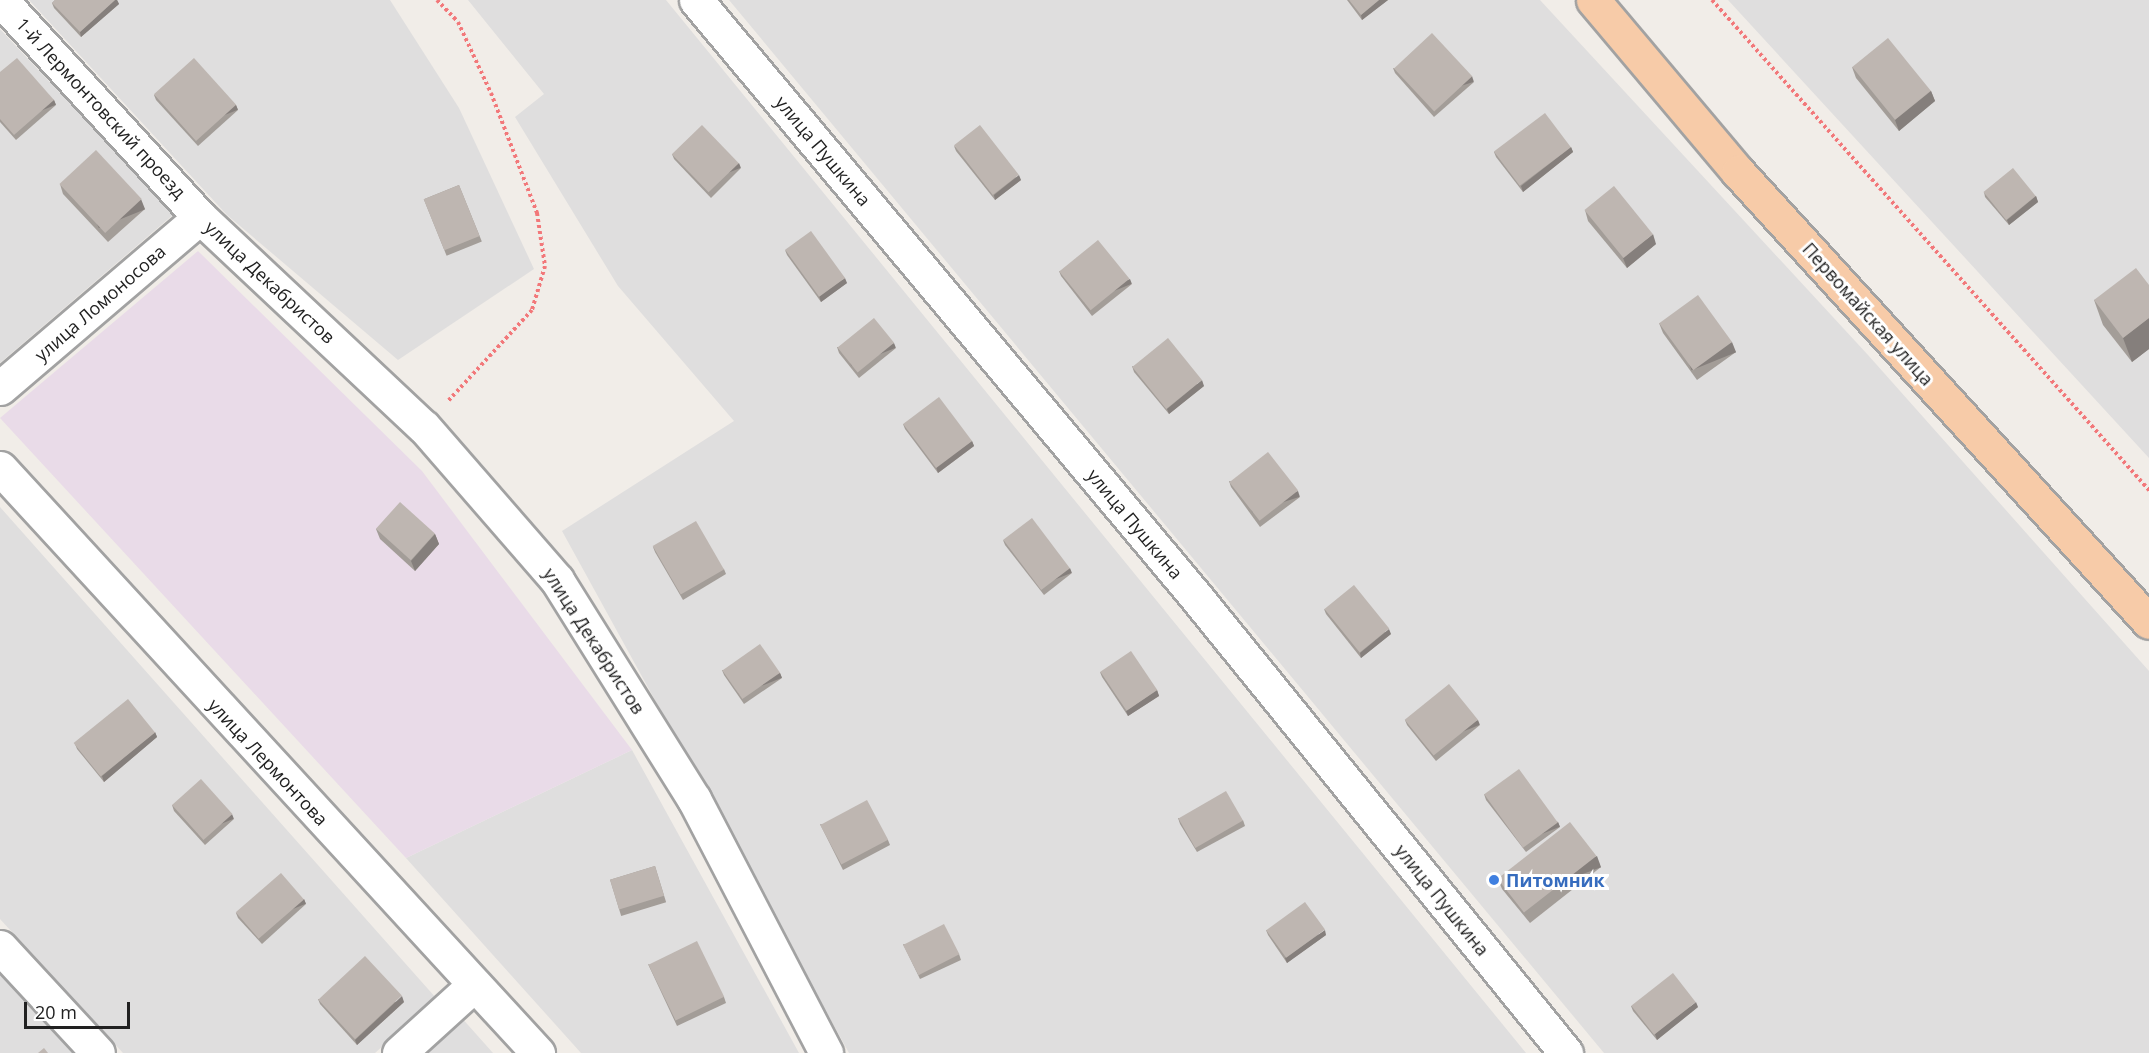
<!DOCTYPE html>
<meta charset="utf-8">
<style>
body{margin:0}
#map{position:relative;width:2149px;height:1053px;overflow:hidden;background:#f1ede8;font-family:"Open Sans",sans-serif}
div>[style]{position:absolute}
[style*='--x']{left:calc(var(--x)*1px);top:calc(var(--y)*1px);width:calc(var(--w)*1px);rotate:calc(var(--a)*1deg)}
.residential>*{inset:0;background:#dfdede}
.industrial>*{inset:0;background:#e9dbe8}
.path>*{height:4px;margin-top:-2px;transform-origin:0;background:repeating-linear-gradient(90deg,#f2787a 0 3px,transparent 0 6px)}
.roads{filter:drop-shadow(2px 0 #a2a2a2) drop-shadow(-2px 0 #a2a2a2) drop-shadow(0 2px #a2a2a2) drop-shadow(0 -2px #a2a2a2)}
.minor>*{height:33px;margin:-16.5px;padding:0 16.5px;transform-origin:16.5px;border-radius:16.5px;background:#fff}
.major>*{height:33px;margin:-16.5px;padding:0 16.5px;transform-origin:16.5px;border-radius:16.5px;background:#f7cba8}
.wall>*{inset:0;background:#a39d98;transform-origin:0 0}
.shaded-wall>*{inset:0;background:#857f7c;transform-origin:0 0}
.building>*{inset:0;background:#beb6b1;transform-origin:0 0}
.dots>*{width:16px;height:16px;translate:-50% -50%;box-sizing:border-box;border:3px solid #fff;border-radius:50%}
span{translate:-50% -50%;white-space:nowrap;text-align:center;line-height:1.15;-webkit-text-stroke:6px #fff;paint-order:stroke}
.street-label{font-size:18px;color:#212121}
.shop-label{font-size:18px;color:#366cbe;font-weight:700}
.left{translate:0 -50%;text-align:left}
.scale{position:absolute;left:24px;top:1002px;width:106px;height:27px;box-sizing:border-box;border:3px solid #212121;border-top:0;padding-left:8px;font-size:18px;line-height:21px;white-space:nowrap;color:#212121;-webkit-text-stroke:4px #fff;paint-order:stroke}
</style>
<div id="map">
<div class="residential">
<i style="clip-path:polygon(29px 0,390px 0,459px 108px,534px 269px,398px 360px,227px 215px)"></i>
<i style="clip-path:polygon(468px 0,666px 0,1526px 1053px,849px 1053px,562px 531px,734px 421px,618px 286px,515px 117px,544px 94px)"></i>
<i style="clip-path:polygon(729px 0,1540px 0,1868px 355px,2149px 671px,2149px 1053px,1604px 1053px)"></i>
<i style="clip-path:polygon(1728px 0,2149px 0,2149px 458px)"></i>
<i style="clip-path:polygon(0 29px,174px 214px,0 363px)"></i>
<i style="clip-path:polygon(0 507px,436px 998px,375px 1053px,123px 1053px,0 919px)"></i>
<i style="clip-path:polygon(632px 750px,799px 1053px,581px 1053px,406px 858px)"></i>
<i style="clip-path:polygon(0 947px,98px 1053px,0 1053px)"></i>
<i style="clip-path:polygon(460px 1016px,493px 1053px,418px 1053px)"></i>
</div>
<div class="industrial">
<i style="clip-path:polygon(198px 251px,422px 471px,632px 750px,406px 858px,0 418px)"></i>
</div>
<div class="path">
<i style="--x:437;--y:0;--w:30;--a:46"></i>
<i style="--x:458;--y:22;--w:78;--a:65.1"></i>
<i style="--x:491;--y:93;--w:129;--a:69"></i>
<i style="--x:537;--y:213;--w:54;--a:81.4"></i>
<i style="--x:545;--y:266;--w:46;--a:106.5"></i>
<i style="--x:532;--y:310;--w:125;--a:132.7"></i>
<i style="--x:1712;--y:0;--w:657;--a:48.27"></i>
</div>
<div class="roads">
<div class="minor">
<i style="--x:1;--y:0;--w:294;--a:47.5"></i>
<i style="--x:200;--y:217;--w:307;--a:43.2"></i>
<i style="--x:424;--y:427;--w:203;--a:49"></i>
<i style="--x:557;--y:580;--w:258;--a:58"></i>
<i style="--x:694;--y:799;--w:286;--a:62.5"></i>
<i style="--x:696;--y:0;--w:780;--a:50.04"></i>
<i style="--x:1197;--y:598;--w:586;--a:50.96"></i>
<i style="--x:0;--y:388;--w:263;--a:-40.5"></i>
<i style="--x:0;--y:468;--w:795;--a:47.4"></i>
<i style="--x:0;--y:947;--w:144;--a:47.2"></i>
<i style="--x:399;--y:1053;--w:100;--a:-42.2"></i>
</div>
<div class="major">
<i style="--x:1593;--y:0;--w:225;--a:49.9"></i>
<i style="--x:1738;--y:172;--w:609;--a:47.59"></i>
</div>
</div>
<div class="wall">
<i style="clip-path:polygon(55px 0,117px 0,119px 4px,81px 37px,54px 8px,52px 3px)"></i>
<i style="clip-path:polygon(1347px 0,1388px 0,1362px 20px)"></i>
<i style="clip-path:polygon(1852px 67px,1931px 91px,1935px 101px,1899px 131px,1856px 78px)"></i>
<i style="clip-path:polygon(1393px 68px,1474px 82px,1434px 117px,1395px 73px)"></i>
<i style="clip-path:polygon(0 72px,54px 100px,56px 105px,16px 140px,0 122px)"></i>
<i style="clip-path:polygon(154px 95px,236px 105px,238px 110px,198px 146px,156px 100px)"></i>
<i style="clip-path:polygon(954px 146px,1021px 180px,995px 200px,956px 151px)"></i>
<i style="clip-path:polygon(1571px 147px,1573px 152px,1523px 192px,1496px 157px,1494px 152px)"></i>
<i style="clip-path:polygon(672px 154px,741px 168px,711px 198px,674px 159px)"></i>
<i style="clip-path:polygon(60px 184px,145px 209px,108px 242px,63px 194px)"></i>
<i style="left:459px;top:185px;width:61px;height:38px;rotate:68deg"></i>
<i style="clip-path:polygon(1984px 192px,2036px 196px,2038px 202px,2009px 225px,1985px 197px)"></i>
<i style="clip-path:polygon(1585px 210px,1656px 244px,1627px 268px,1588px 221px)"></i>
<i style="clip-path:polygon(785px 250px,847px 283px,821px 302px,787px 255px)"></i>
<i style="clip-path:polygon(1059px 271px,1132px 284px,1092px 316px,1061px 276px)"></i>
<i style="clip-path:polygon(2149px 285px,2149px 349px,2132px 362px,2103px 325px,2094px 300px)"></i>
<i style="clip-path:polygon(1659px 323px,1736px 352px,1697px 380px,1663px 333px)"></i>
<i style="clip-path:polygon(837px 347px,896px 348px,859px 378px,839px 353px)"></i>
<i style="clip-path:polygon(1132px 366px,1204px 386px,1169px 414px,1134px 372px)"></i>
<i style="clip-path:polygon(903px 424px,972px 441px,974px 446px,938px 473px,905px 429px)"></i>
<i style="clip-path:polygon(1229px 481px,1300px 497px,1260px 527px,1231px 487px)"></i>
<i style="clip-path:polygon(376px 529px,435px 534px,439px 544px,415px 571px,380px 539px)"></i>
<i style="clip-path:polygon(1003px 540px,1072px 573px,1044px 595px,1005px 545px)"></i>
<i style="clip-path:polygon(653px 547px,724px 569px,726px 574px,683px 600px,655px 552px)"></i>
<i style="clip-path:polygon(1324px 609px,1391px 634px,1361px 658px,1326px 614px)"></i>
<i style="clip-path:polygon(722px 670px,780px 673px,782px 678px,744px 704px,724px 675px)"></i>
<i style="clip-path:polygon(1100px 672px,1157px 690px,1159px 696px,1128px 716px,1102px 677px)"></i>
<i style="clip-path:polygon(1405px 720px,1480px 725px,1436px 761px,1407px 725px)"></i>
<i style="clip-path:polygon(155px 732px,157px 737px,104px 782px,77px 749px,75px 744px)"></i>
<i style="clip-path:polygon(1484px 794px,1558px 822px,1560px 827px,1526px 852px,1486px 800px)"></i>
<i style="clip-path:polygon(172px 805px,234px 819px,205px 845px,174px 811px)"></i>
<i style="clip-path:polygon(1178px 818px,1243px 820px,1245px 826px,1197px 852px,1180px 824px)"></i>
<i style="clip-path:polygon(820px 824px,888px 840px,890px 845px,843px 870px)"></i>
<i style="left:655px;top:866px;width:38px;height:47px;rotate:73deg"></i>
<i style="clip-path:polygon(1601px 867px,1530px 923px,1502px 889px,1498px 879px)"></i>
<i style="clip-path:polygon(304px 899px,306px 904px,262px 944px,238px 918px,236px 913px)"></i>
<i style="clip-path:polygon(1266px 930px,1326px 935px,1287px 963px,1268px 935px)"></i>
<i style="clip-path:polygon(903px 944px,959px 954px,961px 960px,920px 979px)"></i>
<i style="clip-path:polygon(648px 964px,724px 997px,726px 1003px,677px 1026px)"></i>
<i style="clip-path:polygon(318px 999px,404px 1002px,357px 1045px,320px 1004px)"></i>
<i style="clip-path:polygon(1631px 1006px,1698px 1007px,1657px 1040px,1633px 1011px)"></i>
</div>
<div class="shaded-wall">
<i style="clip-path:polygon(115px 0,117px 0,119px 4px,81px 37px,80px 32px)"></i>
<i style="clip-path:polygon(1379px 0,1388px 0,1362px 20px,1361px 15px)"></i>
<i style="left:1472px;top:76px;width:6px;height:53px;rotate:72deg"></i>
<i style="clip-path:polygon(1931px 91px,1935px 101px,1899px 131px,1895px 120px)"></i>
<i style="left:54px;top:100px;width:5px;height:53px;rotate:68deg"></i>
<i style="left:236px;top:105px;width:5px;height:54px;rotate:68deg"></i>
<i style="clip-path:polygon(1571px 147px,1573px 152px,1523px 192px,1521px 186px)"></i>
<i style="left:739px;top:163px;width:5px;height:42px;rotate:68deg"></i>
<i style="clip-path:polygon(1019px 175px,1021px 180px,995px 200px,994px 195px)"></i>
<i style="clip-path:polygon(2036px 196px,2038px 202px,2009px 225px,2007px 220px)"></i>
<i style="left:141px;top:199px;width:11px;height:50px;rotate:68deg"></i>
<i style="clip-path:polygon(1653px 234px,1656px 244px,1627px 268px,1623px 258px)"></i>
<i style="clip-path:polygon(845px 278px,847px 283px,821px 302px,819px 296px)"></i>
<i style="left:1130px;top:279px;width:5px;height:51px;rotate:68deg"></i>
<i style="clip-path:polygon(2149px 318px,2149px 349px,2132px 362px,2123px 338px)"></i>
<i style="left:1732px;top:342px;width:11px;height:48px;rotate:68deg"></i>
<i style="left:894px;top:343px;width:5px;height:48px;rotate:68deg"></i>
<i style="clip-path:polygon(1202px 380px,1204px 386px,1169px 414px,1167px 409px)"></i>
<i style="clip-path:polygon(972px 441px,974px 446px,938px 473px,936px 467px)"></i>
<i style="left:1298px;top:491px;width:6px;height:50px;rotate:72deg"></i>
<i style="clip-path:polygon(435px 534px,439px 544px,415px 571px,411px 561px)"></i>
<i style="left:1070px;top:568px;width:5px;height:36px;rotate:68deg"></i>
<i style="clip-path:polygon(1389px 629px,1391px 634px,1361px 658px,1360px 653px)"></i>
<i style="left:780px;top:673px;width:5px;height:46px;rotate:68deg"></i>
<i style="clip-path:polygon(1157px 690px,1159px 696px,1128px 716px,1126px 711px)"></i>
<i style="left:1478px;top:720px;width:5px;height:57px;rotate:68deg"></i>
<i style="clip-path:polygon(155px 732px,157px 737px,104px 782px,102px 776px)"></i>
<i style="left:232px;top:814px;width:5px;height:39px;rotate:68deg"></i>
<i style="left:1558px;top:822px;width:5px;height:42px;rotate:68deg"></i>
<i style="left:1597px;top:856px;width:12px;height:91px;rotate:70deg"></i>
<i style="left:304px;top:899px;width:5px;height:59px;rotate:68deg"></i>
<i style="clip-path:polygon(1325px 930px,1326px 935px,1287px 963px,1285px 958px)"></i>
<i style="clip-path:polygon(402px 996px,404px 1002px,357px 1045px,355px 1040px)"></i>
<i style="clip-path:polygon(1696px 1002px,1698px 1007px,1657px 1040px,1655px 1034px)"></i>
</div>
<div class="building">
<i style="clip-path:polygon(55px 0,115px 0,80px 32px,52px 3px)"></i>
<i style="clip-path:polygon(1349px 0,1379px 0,1361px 15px)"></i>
<i style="left:1432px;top:33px;width:59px;height:52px;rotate:47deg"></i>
<i style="left:1888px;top:38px;width:68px;height:46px;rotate:51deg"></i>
<i style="clip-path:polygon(17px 58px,54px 100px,14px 135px,0 119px,0 72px)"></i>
<i style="left:194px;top:58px;width:63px;height:54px;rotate:48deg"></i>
<i style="left:1545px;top:113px;width:43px;height:64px;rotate:53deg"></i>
<i style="left:702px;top:125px;width:53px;height:42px;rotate:46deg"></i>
<i style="left:980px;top:125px;width:63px;height:33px;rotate:52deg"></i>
<i style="left:96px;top:150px;width:67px;height:50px;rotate:47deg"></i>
<i style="left:2013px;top:168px;width:36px;height:38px;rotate:51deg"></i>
<i style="left:459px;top:185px;width:55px;height:38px;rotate:68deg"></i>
<i style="left:1614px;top:186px;width:62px;height:38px;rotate:51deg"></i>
<i style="left:811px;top:231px;width:58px;height:32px;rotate:54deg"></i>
<i style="left:1098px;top:240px;width:50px;height:50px;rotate:51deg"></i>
<i style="clip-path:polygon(2136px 268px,2149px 285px,2149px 318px,2123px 338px,2094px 300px)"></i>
<i style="left:1698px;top:295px;width:58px;height:48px;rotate:54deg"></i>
<i style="left:874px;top:318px;width:32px;height:47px;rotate:51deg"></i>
<i style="left:1168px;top:338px;width:54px;height:46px;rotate:51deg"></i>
<i style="left:939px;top:397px;width:55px;height:45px;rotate:53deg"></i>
<i style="left:1268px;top:452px;width:49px;height:49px;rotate:52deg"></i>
<i style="left:400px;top:502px;width:47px;height:36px;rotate:42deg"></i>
<i style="left:1032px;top:518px;width:63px;height:36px;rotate:53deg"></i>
<i style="left:696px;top:521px;width:56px;height:50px;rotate:60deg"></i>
<i style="left:1354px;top:585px;width:56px;height:38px;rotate:51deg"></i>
<i style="left:760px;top:644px;width:35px;height:46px;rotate:55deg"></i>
<i style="left:1131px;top:651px;width:47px;height:37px;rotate:56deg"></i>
<i style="left:1449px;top:684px;width:46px;height:57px;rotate:51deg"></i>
<i style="left:128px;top:699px;width:43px;height:70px;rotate:51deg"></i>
<i style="left:1519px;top:769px;width:66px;height:43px;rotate:54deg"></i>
<i style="left:201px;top:779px;width:47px;height:39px;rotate:48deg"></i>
<i style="left:1226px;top:791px;width:34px;height:55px;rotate:60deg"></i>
<i style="left:867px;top:800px;width:45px;height:53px;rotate:62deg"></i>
<i style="left:1570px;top:822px;width:43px;height:92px;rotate:52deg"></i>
<i style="left:655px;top:866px;width:31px;height:47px;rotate:73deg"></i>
<i style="left:281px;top:873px;width:35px;height:60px;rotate:49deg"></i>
<i style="left:1305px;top:902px;width:34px;height:48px;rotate:54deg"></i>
<i style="left:944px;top:924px;width:34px;height:46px;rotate:63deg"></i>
<i style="left:697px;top:941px;width:62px;height:54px;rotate:64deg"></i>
<i style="left:365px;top:956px;width:54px;height:64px;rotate:47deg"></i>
<i style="left:1673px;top:973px;width:37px;height:53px;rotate:52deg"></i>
<i style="clip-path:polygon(44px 1048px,48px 1053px,38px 1053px)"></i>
</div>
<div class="dots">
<i style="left:1494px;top:880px;background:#3f7fe0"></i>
</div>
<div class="street-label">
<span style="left:101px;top:108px;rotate:47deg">1-й Лермонтовский проезд</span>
<span style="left:823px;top:151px;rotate:50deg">улица Пушкина</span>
<span style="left:270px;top:282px;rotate:43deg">улица Декабристов</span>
<span style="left:100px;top:303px;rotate:-41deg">улица Ломоносова</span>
<span style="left:1868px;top:314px;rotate:48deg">Первомайская улица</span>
<span style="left:1135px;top:524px;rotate:50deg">улица Пушкина</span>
<span style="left:594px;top:641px;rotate:57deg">улица Декабристов</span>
<span style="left:268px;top:762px;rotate:47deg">улица Лермонтова</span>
<span style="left:1442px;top:900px;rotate:51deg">улица Пушкина</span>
</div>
<div class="shop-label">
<span class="left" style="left:1506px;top:880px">Питомник</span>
</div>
<div class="scale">20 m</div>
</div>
